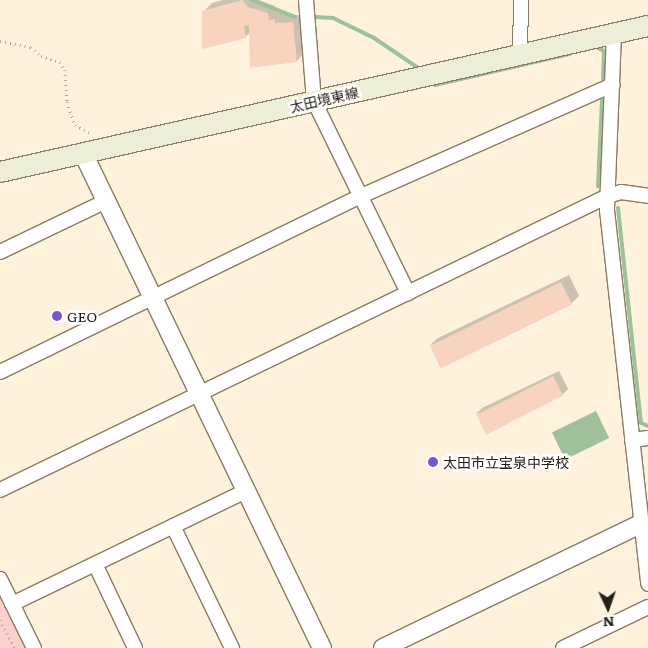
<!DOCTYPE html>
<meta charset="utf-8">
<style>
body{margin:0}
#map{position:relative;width:648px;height:648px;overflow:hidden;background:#fef2dc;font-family:Literata,"Noto Sans JP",serif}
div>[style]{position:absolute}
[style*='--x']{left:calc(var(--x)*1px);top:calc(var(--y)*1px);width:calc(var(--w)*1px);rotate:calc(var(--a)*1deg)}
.green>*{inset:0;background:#fcd0cd}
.water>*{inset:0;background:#9ec09b;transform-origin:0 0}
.shadow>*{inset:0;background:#0003}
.stream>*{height:4px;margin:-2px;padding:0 2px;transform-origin:2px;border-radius:2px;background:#9ec09b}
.building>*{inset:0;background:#f8d3bd;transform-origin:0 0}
.path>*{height:2.5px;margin-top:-1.25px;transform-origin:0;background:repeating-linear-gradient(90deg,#b2a896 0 1px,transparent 0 5px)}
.roads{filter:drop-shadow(1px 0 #897b62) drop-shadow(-1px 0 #897b62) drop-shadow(0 1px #897b62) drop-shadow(0 -1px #897b62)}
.minor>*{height:14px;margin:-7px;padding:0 7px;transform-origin:7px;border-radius:7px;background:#fff}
.tertiary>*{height:18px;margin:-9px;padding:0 9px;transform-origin:9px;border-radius:9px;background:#fff}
.secondary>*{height:20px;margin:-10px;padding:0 10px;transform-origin:10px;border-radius:10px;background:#eceed8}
.dots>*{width:14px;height:14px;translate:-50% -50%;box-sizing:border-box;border:2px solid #fff;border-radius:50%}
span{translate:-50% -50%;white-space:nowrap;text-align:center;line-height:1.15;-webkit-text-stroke:5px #fff;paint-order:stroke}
.street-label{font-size:14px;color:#262016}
.poi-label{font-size:14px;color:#262016}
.left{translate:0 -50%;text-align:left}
.north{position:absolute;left:583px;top:583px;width:50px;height:50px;-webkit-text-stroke:4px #fff;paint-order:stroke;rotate:177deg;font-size:14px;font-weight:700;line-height:20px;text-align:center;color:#262016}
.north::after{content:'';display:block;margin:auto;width:18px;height:22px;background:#262016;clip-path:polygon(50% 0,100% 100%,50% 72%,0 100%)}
</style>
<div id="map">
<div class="green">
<i style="clip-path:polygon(0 594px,26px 648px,0 648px)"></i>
</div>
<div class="water">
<i style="left:596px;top:411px;width:30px;height:49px;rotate:64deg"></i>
</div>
<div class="shadow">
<i style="clip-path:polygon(223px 0,258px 0,275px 6px,276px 12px,282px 12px,283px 15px,301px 15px,304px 53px,297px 61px,251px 32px,245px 37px,204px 11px,212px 3px)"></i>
<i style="clip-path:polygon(569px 275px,579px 296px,571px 304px,430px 345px,438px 338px)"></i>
<i style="clip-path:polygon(559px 371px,568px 389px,562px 395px,476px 414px,482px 408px)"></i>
</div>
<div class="stream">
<i style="--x:252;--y:0;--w:46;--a:21.6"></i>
<i style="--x:316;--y:17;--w:17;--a:3"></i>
<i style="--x:333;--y:18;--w:46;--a:26"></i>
<i style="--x:374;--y:38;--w:52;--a:34"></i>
<i style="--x:596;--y:47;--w:9;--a:27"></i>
<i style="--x:604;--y:51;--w:28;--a:92"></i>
<i style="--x:435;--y:85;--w:138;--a:-13"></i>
<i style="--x:598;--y:186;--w:85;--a:-87.3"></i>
<i style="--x:618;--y:208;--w:216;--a:83.9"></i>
<i style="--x:641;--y:423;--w:8;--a:23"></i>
</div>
<div class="building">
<i style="clip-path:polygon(242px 0,248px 7px,268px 13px,269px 20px,275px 19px,275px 23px,293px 22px,297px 62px,250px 68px,249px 25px,244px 26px,246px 38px,202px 49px,202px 11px)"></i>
<i style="left:561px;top:282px;width:25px;height:146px;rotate:64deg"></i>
<i style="left:553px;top:376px;width:22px;height:86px;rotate:63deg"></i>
</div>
<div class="path">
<i style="--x:0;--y:41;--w:32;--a:11"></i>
<i style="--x:31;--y:47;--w:13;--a:42"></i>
<i style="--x:41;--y:56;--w:20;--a:18"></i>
<i style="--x:60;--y:62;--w:9;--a:58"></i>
<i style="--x:65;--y:70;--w:32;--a:86"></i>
<i style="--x:67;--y:102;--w:24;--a:71"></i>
<i style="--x:75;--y:125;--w:19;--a:28"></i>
<i style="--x:0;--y:620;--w:32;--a:62"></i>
</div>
<div class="roads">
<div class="minor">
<i style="--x:306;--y:0;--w:101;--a:85.5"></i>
<i style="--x:314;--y:101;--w:214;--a:63.9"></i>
<i style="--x:614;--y:34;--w:176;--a:92.3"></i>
<i style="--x:607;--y:210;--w:376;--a:83.7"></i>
<i style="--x:520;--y:55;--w:55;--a:-89"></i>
<i style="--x:0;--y:252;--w:118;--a:-25.7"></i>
<i style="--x:0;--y:372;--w:402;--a:-26"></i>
<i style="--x:361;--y:196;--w:275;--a:-23.8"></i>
<i style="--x:632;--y:440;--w:16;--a:-7"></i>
<i style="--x:0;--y:490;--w:675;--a:-25.81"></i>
<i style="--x:608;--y:196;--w:14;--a:-17"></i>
<i style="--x:621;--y:192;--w:27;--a:8"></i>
<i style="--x:173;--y:526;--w:136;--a:64.2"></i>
<i style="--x:95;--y:564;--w:93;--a:64.5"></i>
<i style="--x:0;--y:579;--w:77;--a:63.8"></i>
<i style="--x:12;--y:604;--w:260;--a:-25.8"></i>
<i style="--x:563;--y:648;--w:94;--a:-25.8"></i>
</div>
<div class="tertiary">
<i style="--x:83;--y:153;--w:550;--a:64.23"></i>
<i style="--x:383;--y:648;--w:286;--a:-25.7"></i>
</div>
<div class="secondary">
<i style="--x:0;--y:172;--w:664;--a:-12.7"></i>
</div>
</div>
<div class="dots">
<i style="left:57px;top:316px;background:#7856d0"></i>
<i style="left:433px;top:462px;background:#7856d0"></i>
</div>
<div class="street-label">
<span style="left:324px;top:99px;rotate:-13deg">太田境東線</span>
</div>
<div class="poi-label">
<span class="left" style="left:67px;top:316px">GEO</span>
<span class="left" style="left:443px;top:462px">太田市立宝泉中学校</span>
</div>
<div class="north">N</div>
</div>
